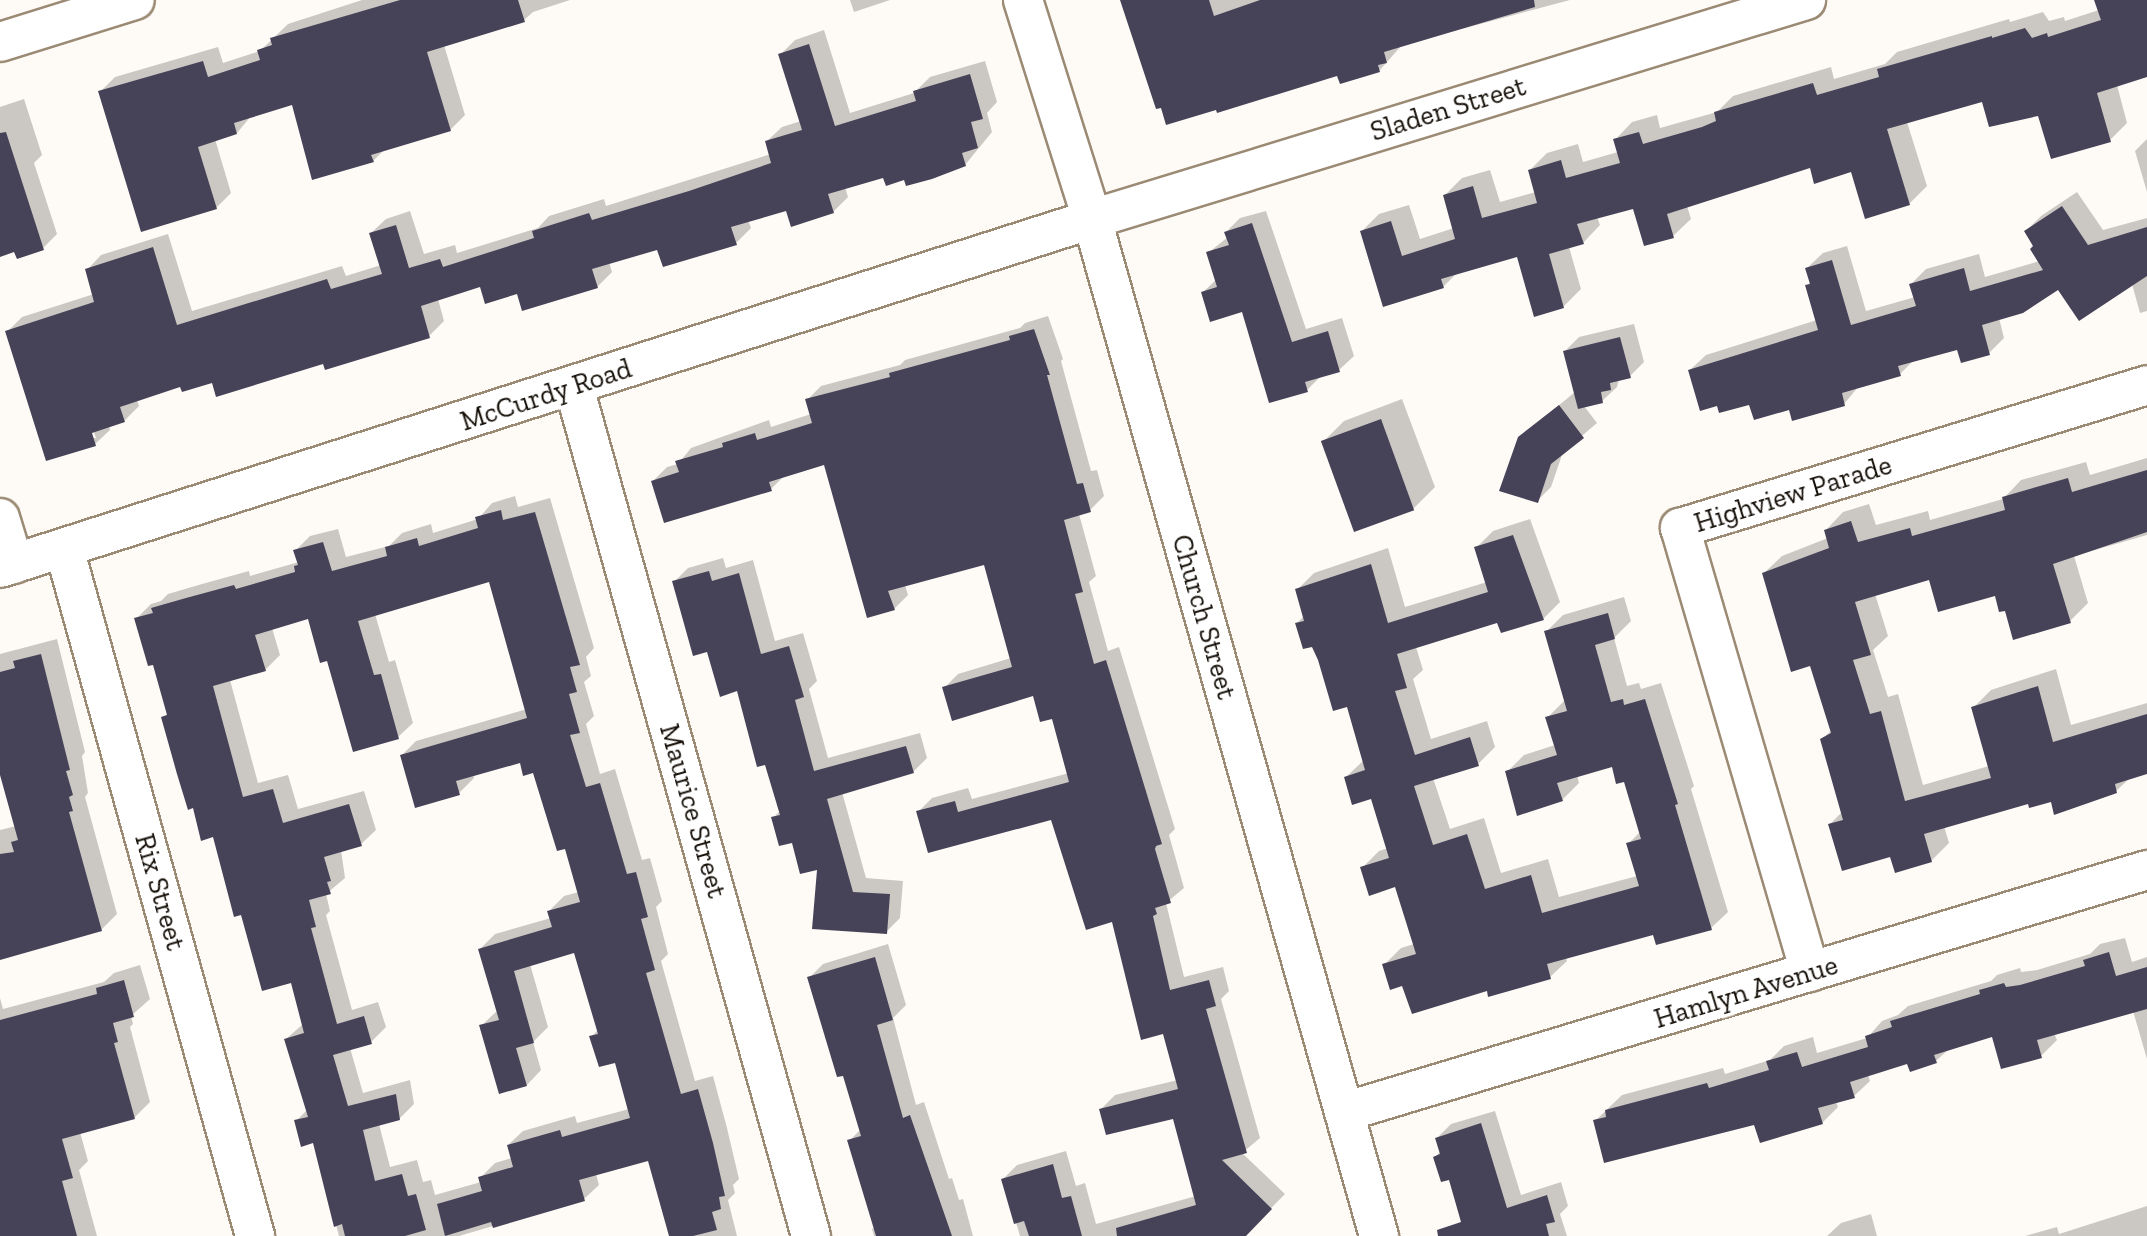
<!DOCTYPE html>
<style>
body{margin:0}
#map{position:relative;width:2147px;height:1236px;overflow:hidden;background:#fefbf6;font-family:"Zilla Slab",serif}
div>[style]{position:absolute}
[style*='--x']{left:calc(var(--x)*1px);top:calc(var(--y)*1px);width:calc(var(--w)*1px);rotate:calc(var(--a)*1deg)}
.shadow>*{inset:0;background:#0003}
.building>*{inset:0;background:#464359;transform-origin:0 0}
.roads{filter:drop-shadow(2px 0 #9b8a74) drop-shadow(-2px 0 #9b8a74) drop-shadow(0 2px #9b8a74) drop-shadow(0 -2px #9b8a74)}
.minor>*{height:38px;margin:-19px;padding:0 19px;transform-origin:19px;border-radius:19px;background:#fff}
.major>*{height:38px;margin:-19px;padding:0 19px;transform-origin:19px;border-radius:19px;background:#fff}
span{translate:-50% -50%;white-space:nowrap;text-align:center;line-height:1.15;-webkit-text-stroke:7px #fff;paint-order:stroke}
.street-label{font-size:28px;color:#130d06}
</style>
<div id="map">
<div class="shadow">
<i style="clip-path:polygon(362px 0,570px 0,533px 12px,524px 20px,444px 45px,465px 115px,450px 130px,384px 150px,373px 161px,293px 103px,251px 116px,237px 133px,215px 139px,231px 193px,216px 208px,100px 92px,115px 77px,218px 47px,223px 63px,260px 51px,288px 24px)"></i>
<i style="clip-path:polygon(850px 0,890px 0,854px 12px)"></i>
<i style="clip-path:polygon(1120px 0,1570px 0,1402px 45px,1379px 71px,1339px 73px)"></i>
<i style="clip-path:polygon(2102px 0,2147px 0,2147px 76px,2117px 85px,2127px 123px,2110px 140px,2039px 113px,1983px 100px,1907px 122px,1927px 186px,1909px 204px,1852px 170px,1811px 166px,1687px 206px,1691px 219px,1673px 236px,1634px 206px,1597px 217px,1600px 225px,1583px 243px,1569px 247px,1581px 289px,1563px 307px,1518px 255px,1458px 272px,1443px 287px,1362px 231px,1379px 214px,1409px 205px,1420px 239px,1454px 228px,1445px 195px,1462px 178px,1490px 170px,1500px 202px,1536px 192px,1530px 170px,1547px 153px,1578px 144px,1583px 162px,1618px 152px,1615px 140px,1632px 122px,1657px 115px,1660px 128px,1717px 112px,1733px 96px,1831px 67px,1834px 79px,1885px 64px,1897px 52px,2009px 19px,2010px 22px,2043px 12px,2049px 21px,2064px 17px,2065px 21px,2099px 10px)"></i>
<i style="clip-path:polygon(evenodd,824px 30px,850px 113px,914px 93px,930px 77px,985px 61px,997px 102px,987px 113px,992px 132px,965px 165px,905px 178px,885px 176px,845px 187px,848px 197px,833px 212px,787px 209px,748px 220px,751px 228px,736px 243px,658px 248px,609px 262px,612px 272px,597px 287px,518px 292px,481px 285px,438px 299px,444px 321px,429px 336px,327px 368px,325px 362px,182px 385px,137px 400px,139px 406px,124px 421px,109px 425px,110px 430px,95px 444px,7px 332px,22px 317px,94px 294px,87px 270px,101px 255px,168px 234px,192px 311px,342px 266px,346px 276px,381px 265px,371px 233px,386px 219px,410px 211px,424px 254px,455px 245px,457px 253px,538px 228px,549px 216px,604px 199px,606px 206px,771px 154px,767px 141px,782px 127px,801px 121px,780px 55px,795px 40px,824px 30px,91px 424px,96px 438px,92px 438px,91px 424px)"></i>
<i style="clip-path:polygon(24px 99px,42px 155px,34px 163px,57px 234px,43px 248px,0 252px,0 107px)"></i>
<i style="clip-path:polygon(2147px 139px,2147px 192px,2135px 151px)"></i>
<i style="clip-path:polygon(2077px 192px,2103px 230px,2147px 218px,2147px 311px,2140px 313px,2132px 284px,2059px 287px,1999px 318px,2004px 338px,1989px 353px,1958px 347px,1914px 360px,1900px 374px,1859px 386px,1844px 404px,1790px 407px,1751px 402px,1718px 404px,1690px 370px,1706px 355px,1817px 320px,1807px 286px,1811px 281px,1807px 268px,1823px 253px,1847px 246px,1866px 311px,1915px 297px,1911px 284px,1926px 269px,1979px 254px,1985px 277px,2040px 261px,2026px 231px,2041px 216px)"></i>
<i style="clip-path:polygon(1266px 211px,1306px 329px,1342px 318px,1354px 356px,1339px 370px,1322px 375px,1307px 390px,1243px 310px,1203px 292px,1217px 279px,1208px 253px,1228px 237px,1226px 232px,1240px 218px)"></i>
<i style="clip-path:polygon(1048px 316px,1063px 359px,1061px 361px,1091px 471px,1097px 470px,1104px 496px,1090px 510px,1079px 514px,1096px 576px,1089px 582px,1108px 651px,1119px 647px,1175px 829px,1169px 835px,1184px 888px,1166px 903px,1184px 977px,1223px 967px,1229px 991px,1221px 999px,1260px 1138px,1242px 1153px,1285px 1194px,1244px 1236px,1020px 1236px,1003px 1179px,1017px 1165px,1066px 1151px,1076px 1186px,1085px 1183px,1096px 1224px,1196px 1196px,1174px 1117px,1101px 1109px,1115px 1095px,1178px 1080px,1165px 1032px,1113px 920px,1052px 818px,918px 812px,932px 798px,968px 788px,972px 799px,1069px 773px,1053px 717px,1034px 694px,944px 688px,958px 674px,1011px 658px,985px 563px,905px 585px,908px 595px,894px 609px,825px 463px,784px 476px,771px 489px,653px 481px,667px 467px,678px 464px,691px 448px,769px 420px,771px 427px,811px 414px,807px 400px,821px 386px,900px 365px,905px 360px,1020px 328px,1025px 323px)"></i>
<i style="clip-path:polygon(1634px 324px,1644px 362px,1630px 376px,1619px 379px,1617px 387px,1602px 401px,1584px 406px,1597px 423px,1563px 452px,1551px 487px,1537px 501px,1519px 438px,1575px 392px,1565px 351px,1579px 337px)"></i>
<i style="clip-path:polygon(1402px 399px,1435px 487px,1414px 508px,1356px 530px,1323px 442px,1344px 421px)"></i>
<i style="clip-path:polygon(2147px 458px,2147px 535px,2074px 556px,2088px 603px,2070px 621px,2014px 638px,2006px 608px,1996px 594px,1930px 578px,1875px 594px,1888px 636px,1873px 650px,1888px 697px,1898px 694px,1923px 785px,1989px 766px,1973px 708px,1991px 690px,2056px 669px,2071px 725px,2147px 703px,2147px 773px,2130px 778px,2116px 791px,2055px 813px,2052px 800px,2029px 802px,1944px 826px,1949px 843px,1931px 861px,1891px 855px,1830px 824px,1842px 812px,1822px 739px,1832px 730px,1811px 664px,1764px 573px,1782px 556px,1828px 538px,1826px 530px,1843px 512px,1869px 504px,1876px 525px,1928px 511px,1930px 520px,2003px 499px,2021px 480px,2086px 462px,2090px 475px)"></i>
<i style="clip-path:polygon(evenodd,515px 496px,518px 507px,550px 498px,594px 648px,586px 657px,591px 676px,584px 682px,594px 716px,586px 724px,600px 774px,615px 769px,642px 860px,650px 858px,662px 901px,656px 907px,668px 954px,661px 961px,695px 1081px,713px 1076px,727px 1128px,739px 1179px,733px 1185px,735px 1193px,728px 1200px,737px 1236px,671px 1236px,650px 1159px,596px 1174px,599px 1185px,584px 1199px,459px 1236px,339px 1236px,314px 1141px,296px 1121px,308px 1109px,286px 1039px,303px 1024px,292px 981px,242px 913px,215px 835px,194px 806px,163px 718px,168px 713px,154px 663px,136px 619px,151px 604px,161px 601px,168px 594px,202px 584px,249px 571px,250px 576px,299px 562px,295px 551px,310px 536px,338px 529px,346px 557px,389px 546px,402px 533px,431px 524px,433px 533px,478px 519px,492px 503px,515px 496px,491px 580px,527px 709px,416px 741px,402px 755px,459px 793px,474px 778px,473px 774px,521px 760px,534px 771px,566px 846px,579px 892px,564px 896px,549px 911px,551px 918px,495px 934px,480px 949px,498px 1010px,481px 1026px,527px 1085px,541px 1070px,533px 1042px,548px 1027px,530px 964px,575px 951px,599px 1029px,591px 1037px,616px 1061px,629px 1109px,577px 1123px,575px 1116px,523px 1131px,508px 1145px,512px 1158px,495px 1163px,480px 1178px,481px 1182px,435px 1195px,431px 1180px,423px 1182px,417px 1160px,390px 1167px,379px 1124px,399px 1119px,414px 1104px,410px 1080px,363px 1093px,350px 1048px,371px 1042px,386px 1027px,378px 1002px,352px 1010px,326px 915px,330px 911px,326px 894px,345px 878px,341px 850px,361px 844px,376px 830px,364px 791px,298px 809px,288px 775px,258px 783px,230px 680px,265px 670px,280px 655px,272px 628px,310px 617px,329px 659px,398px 737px,413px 723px,395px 660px,389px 662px,375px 614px,491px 580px)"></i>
<i style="clip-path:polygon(1530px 519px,1560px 602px,1543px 619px,1499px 621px,1416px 647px,1423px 670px,1413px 679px,1431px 739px,1487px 721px,1495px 747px,1478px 764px,1433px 778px,1450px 829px,1484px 818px,1501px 873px,1548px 859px,1559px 897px,1637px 876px,1628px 844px,1641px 831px,1626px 780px,1613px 765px,1577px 775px,1579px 783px,1562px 800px,1507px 772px,1524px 755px,1555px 745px,1547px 718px,1565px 700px,1546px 632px,1563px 615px,1624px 597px,1631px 621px,1614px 638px,1627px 686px,1639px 683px,1641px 689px,1661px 683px,1694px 786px,1691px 789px,1728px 912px,1711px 928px,1655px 933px,1566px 957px,1567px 961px,1550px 977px,1488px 989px,1403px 984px,1384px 965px,1401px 948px,1414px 944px,1396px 885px,1362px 868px,1379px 851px,1388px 848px,1372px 796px,1346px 777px,1364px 760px,1348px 705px,1297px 623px,1304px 616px,1297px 590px,1314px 573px,1388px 548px,1405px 607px,1487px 582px,1476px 548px,1493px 531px)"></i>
<i style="clip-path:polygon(723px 558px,726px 568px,753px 560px,775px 641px,803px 633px,817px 681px,809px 689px,828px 758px,920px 733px,927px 758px,913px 772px,842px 792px,866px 878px,903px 881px,900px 918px,886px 932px,819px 867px,773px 818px,780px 811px,767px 763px,738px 689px,708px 650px,674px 582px,688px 568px)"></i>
<i style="clip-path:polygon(57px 639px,85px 752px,82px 756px,88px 793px,85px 797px,117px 914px,101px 930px,0 959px,0 830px,16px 826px,0 772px,0 654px)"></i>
<i style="clip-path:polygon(2125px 938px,2132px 962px,2147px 957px,2147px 1059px,2133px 1011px,2054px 1033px,2057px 1040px,2041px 1056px,1993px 1035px,1950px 1048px,1936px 1061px,1908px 1061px,1868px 1075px,1870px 1081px,1854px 1096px,1836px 1102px,1838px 1107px,1822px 1123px,1595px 1121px,1622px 1095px,1723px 1068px,1725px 1074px,1770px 1060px,1784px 1046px,1813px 1037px,1817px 1053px,1867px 1038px,1882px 1021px,1898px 1015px,1908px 1006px,1991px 981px,1997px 975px,2020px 968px,2021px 972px,2037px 970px,2090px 954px,2100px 944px)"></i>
<i style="clip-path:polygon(888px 944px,906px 1005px,893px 1018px,916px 1105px,924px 1102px,949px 1179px,952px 1178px,959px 1200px,963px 1199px,973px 1236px,874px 1236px,872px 1229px,875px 1227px,849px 1141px,861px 1129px,845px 1073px,809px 978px,823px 964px)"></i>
<i style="clip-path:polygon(140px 965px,150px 999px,131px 1016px,133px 1024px,130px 1027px,150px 1102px,134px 1118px,80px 1132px,88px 1161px,79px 1170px,97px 1236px,9px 1236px,0 1204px,0 998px,3px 1009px,104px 982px,114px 973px)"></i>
<i style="clip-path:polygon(1495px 1111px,1521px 1195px,1561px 1182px,1568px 1206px,1560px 1214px,1567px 1236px,1458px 1236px,1464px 1227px,1450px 1178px,1435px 1157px,1441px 1151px,1437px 1138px,1451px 1124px)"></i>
<i style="clip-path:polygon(2147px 1206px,2147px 1236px,2025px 1236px,2057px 1227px,2059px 1234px)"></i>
<i style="clip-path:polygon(1871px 1214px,1877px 1236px,1827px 1236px,1841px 1223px)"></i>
</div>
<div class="building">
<i style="clip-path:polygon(400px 0,518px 0,525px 22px,427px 52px,451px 131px,371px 155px,374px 162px,312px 180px,292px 105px,234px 123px,237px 134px,198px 147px,217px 209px,141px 232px,98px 91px,203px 61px,208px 77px,260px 60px,257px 50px,272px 45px,270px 38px)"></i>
<i style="clip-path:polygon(1120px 0,1209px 0,1214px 16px,1260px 0,1534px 0,1535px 7px,1384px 52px,1387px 63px,1378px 65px,1380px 72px,1340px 84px,1337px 76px,1217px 113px,1216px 110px,1166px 125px,1161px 108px,1156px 109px)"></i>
<i style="clip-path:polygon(2094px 0,2147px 0,2147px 77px,2097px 93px,2111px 142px,2051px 159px,2038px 116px,1989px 127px,1982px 102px,1887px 129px,1910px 205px,1865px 219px,1851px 172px,1814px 184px,1810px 168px,1667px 214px,1674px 238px,1644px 246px,1633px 209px,1577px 224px,1584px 244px,1549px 254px,1564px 308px,1534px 317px,1517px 257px,1441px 279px,1444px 288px,1383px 307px,1360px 231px,1391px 221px,1402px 256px,1455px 239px,1443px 195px,1473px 186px,1482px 218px,1537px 203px,1528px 170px,1561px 160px,1566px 178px,1620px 163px,1613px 139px,1639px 132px,1643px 144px,1702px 127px,1716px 121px,1714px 112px,1813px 83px,1817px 95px,1879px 77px,1877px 69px,1992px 36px,1992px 38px,2025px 28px,2032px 38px,2047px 33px,2048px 37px,2101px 20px)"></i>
<i style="clip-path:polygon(809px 44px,835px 126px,916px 101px,913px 91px,970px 74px,983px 119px,971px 122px,978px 148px,962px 153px,966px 166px,932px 179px,906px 186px,904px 180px,886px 186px,883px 178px,828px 194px,834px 213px,791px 227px,786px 211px,731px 227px,737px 245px,663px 267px,657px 250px,592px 269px,598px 288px,522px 311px,517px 294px,485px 304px,480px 287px,421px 306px,430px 338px,325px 370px,323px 364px,216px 397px,212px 383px,182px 392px,180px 387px,120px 407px,125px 422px,92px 433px,96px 446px,46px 461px,5px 331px,94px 302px,85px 269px,153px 247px,177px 325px,327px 279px,331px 289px,382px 274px,369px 233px,396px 225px,409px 268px,440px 259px,443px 267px,534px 238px,532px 231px,589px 213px,592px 220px,689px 191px,771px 163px,765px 141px,802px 130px,778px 54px)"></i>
<i style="clip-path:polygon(6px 132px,44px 250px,17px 259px,14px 252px,0 257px,0 133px)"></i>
<i style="clip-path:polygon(2062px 206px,2088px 245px,2147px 227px,2147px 276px,2079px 321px,2058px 290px,2023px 313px,1982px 325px,1990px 355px,1961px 363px,1957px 350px,1898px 366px,1901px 376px,1842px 393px,1845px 406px,1792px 421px,1789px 410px,1754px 420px,1749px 405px,1719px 413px,1717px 406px,1700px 411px,1688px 370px,1818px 330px,1805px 285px,1810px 284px,1805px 268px,1832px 260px,1851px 325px,1916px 306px,1909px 284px,1964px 268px,1970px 291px,2043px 270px,2030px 249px,2033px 246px,2024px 231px)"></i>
<i style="clip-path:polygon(1252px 223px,1292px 342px,1328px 331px,1340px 372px,1305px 382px,1308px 392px,1269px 403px,1242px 312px,1210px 322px,1201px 292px,1217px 287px,1206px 252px,1229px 245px,1224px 232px)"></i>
<i style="clip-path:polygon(1034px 329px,1050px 375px,1047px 375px,1077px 484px,1083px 483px,1091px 512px,1064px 520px,1083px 592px,1075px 594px,1094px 664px,1106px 660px,1162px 844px,1156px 846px,1155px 849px,1171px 903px,1155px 908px,1157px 914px,1153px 916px,1170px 990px,1209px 980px,1216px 1006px,1206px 1009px,1247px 1153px,1222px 1160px,1272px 1209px,1246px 1236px,1117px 1236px,1116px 1228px,1196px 1205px,1173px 1119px,1106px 1135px,1099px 1109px,1178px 1089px,1163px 1034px,1141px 1040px,1112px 922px,1086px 930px,1051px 820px,928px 853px,916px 811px,955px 801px,958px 812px,1069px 782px,1052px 719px,1040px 722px,1033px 696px,952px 721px,942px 687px,1012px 667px,984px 565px,888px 591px,895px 610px,867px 618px,824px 465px,769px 482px,772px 491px,664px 523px,651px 481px,679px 472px,675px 461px,723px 447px,722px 443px,755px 433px,757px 440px,812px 423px,805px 399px,890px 377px,889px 373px,1010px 340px,1009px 336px)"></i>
<i style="clip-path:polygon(1620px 337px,1631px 378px,1610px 383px,1611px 390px,1601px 392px,1603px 403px,1578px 409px,1563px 351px)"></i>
<i style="clip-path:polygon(1559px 405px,1584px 438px,1551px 464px,1538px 503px,1499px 491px,1518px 437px)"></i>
<i style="left:1381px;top:419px;width:97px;height:64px;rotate:70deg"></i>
<i style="clip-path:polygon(2147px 470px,2147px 532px,2053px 564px,2071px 623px,2013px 640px,2005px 611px,1999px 612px,1995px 596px,1938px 612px,1929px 580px,1855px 602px,1871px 655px,1853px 660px,1870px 714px,1881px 711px,1905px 801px,1991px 778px,1971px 707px,2038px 686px,2053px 742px,2147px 714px,2147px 774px,2115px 784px,2117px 793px,2054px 815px,2051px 802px,2029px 808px,2028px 804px,1924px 834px,1932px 862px,1895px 873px,1890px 857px,1842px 871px,1828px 824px,1843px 820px,1820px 739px,1831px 733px,1810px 666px,1791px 672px,1762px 573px,1829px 548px,1824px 530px,1851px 521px,1858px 542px,1910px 528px,1912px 536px,2005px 510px,2002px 497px,2068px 478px,2072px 492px)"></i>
<i style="clip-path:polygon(501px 510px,503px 520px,535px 512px,580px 665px,570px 667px,577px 692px,569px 694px,580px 733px,570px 735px,586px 787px,600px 783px,627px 874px,636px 872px,648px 917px,641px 919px,655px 970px,646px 973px,681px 1094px,698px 1089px,713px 1143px,725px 1196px,719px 1197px,721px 1209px,712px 1212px,717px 1230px,693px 1236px,669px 1236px,648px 1161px,579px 1180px,585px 1201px,493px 1228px,491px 1222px,445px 1236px,437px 1204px,482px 1191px,478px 1177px,513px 1167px,507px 1145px,560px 1130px,562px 1137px,630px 1118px,615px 1063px,599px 1067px,589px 1036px,598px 1034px,574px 953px,514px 971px,534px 1043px,516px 1048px,527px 1086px,499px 1094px,479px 1025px,499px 1020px,478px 949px,552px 927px,547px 911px,580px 902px,565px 849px,557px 851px,533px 773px,523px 776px,520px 763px,456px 781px,460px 795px,415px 808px,400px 755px,527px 718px,489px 582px,358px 621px,374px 675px,381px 674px,399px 739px,353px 752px,327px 661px,320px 663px,308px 619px,255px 635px,266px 671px,213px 686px,243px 797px,273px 789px,283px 823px,349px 804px,362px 846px,324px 857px,331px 881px,327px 882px,331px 894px,309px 900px,316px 927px,311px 928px,337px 1024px,364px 1016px,372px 1044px,333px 1055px,348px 1106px,396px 1094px,400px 1120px,363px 1130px,375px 1181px,402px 1174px,408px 1196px,416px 1194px,426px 1230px,405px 1236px,345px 1236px,342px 1224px,334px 1227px,313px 1143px,301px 1147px,294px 1120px,308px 1117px,284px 1039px,304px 1033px,291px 983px,262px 991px,241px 915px,234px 917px,213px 837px,201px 841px,193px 808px,188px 810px,177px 774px,161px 717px,167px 715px,153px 665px,148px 666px,134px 618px,153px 613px,151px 608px,186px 598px,234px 585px,236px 589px,295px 572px,294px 566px,298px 565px,293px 550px,323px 542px,332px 571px,387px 556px,385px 547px,417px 538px,419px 546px,478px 528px,475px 517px)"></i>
<i style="clip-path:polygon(1513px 535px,1544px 620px,1501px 633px,1497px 623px,1397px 654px,1407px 688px,1395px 691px,1415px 755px,1470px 737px,1479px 766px,1414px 786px,1433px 845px,1467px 834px,1485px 889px,1531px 875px,1542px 913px,1639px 886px,1626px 843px,1641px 839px,1624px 782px,1616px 784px,1612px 767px,1557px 783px,1563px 801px,1517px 816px,1505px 771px,1557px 755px,1545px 717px,1567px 711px,1544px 631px,1608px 613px,1615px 639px,1595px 645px,1611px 702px,1623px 699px,1624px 705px,1645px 699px,1678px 804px,1675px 805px,1712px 930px,1656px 945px,1653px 935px,1547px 964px,1551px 979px,1488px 997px,1487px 991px,1412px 1014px,1402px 986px,1390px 990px,1382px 964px,1416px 954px,1395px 887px,1369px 896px,1360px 867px,1389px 858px,1371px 799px,1352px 805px,1344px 777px,1365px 770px,1347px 707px,1333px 711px,1318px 660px,1312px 647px,1303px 649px,1295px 623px,1304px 621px,1295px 589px,1371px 564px,1388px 623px,1488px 592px,1474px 547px)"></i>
<i style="clip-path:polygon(709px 571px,712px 581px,739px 573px,761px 654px,789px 646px,804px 697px,795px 700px,814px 771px,906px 746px,914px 773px,827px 799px,853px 892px,890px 894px,887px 934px,812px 929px,817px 870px,800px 874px,792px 843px,779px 846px,771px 817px,780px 815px,765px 765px,757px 767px,737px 691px,720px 697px,707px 652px,693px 656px,681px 613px,672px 581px)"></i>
<i style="clip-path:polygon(41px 654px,70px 770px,66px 771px,73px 795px,69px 797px,73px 811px,69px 812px,102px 931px,0 960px,0 854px,14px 852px,11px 842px,18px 840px,0 775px,0 672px,15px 668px,13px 661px)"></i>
<i style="clip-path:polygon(2109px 952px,2116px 976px,2147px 967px,2147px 1009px,2037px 1040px,2042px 1058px,2001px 1069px,1992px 1037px,1934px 1055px,1937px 1063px,1910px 1072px,1907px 1064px,1850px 1082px,1855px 1098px,1818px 1108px,1823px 1124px,1760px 1143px,1754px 1125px,1604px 1163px,1593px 1120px,1606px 1117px,1605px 1110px,1707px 1083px,1709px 1088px,1769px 1070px,1766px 1061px,1797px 1052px,1802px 1067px,1868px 1047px,1865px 1036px,1892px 1027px,1890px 1021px,1980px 994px,1979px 990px,2004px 983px,2006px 987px,2020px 985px,2085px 966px,2083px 960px)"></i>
<i style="clip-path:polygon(875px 957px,893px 1020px,877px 1025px,903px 1118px,910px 1115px,952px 1236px,876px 1236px,847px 1140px,861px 1136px,843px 1076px,837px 1077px,807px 977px)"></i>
<i style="clip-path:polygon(124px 980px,134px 1017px,113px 1023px,118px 1042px,114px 1043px,135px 1119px,62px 1139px,73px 1178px,62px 1181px,77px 1236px,0 1236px,0 1020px,97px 994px,96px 988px)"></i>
<i style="clip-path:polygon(1481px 1123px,1507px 1208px,1547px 1195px,1555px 1222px,1546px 1224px,1549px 1236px,1438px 1236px,1437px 1230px,1461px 1222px,1449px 1180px,1441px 1182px,1433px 1157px,1440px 1154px,1435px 1138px)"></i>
<i style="clip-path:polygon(1053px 1164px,1062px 1198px,1071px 1196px,1082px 1236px,1029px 1236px,1024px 1221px,1014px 1224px,1001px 1179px)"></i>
</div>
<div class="roads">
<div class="minor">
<i style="--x:1023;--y:0;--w:230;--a:72.5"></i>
<i style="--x:1092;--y:219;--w:747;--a:-17.05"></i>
<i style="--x:0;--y:42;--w:141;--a:-17.3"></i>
<i style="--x:574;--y:387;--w:881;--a:74.4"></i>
<i style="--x:0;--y:518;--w:48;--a:73.1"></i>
<i style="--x:64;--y:548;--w:714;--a:74.48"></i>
<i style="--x:1810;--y:972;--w:463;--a:-106.3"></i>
<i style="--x:1680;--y:528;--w:488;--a:-17"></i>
<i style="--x:1344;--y:1112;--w:839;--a:-16.77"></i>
</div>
<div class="major">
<i style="--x:0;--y:568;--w:1146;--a:-17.72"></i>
<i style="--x:1092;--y:219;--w:1057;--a:74.24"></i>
</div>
</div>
<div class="street-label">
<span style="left:1448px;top:109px;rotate:-17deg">Sladen Street</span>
<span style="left:546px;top:395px;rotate:-18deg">McCurdy Road</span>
<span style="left:1793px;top:494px;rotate:-17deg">Highview Parade</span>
<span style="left:1204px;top:617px;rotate:74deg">Church Street</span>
<span style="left:693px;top:811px;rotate:74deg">Maurice Street</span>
<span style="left:160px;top:892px;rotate:74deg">Rix Street</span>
<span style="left:1746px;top:992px;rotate:-17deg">Hamlyn Avenue</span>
</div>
</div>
